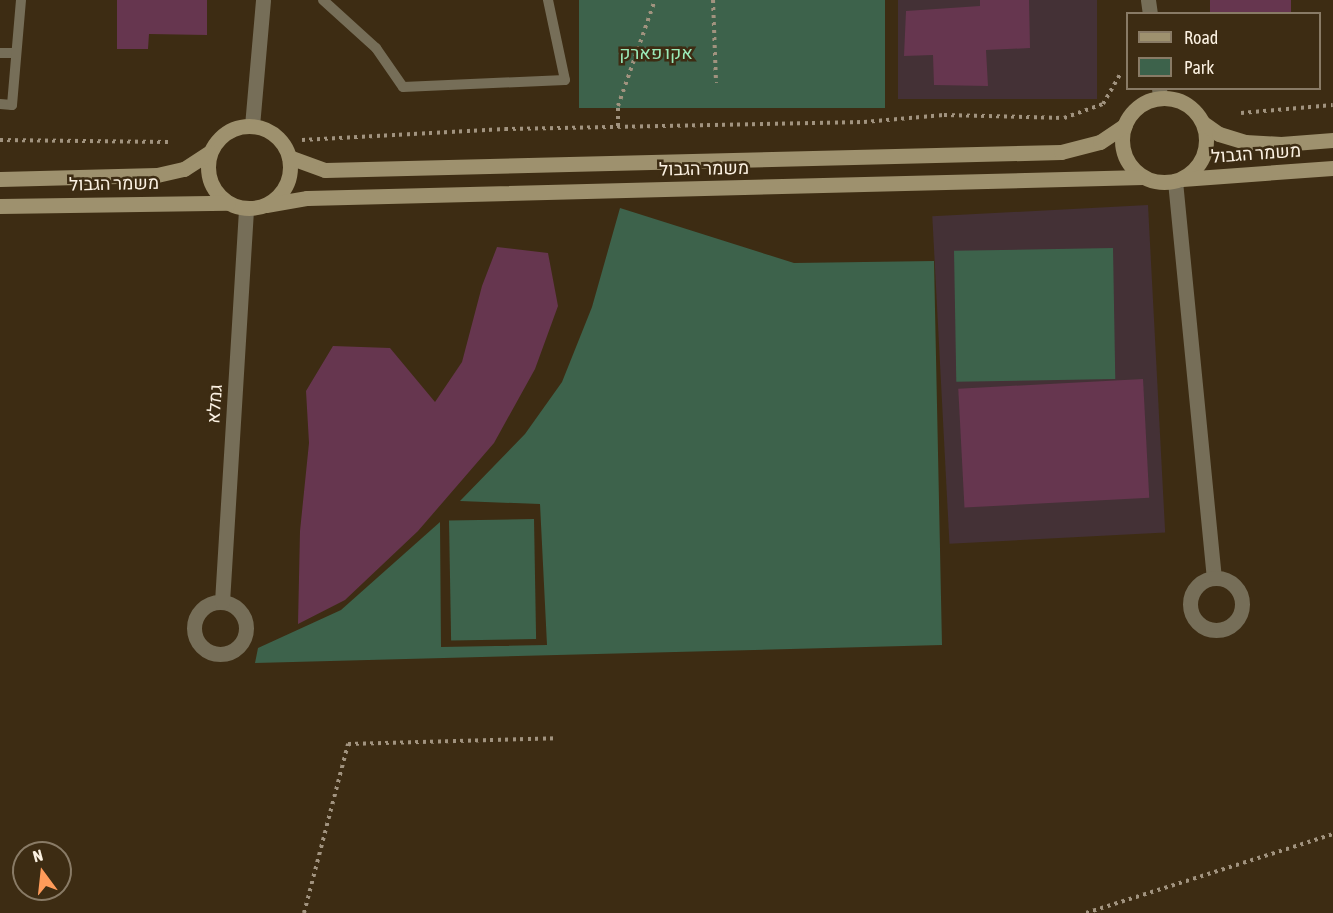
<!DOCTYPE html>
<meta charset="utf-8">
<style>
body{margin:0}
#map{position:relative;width:1333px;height:913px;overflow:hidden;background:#3d2c13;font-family:"Asap Condensed",Heebo,sans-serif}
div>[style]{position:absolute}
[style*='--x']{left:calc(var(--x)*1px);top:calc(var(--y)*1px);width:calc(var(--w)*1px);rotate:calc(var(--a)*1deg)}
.education>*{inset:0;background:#443136;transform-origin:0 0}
.green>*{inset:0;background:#3d624b;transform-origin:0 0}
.building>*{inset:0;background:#66364f;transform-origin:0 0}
.path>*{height:4px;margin-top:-2px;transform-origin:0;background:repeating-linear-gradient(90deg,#a1937f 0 3px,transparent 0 7.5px)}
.lane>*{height:10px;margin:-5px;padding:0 5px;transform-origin:5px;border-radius:5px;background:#766e58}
.street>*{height:15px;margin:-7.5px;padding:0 7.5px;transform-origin:7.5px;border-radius:7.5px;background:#766e58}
.street>.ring{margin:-7.5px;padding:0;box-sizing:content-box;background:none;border:15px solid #766e58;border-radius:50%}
.secondary>*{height:15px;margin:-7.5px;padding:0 7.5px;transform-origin:7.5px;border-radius:7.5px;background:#9e916e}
.secondary>.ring{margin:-7.5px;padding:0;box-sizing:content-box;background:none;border:15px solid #9e916e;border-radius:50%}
span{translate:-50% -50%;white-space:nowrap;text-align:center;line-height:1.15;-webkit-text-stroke:5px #3d2c13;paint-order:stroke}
.park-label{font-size:18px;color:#9bebb9}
.street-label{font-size:18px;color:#fbf1e2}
.legend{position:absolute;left:1126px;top:12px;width:195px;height:78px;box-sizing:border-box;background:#3d2c13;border:2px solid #897b66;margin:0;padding:8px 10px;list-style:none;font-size:18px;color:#fbf1e2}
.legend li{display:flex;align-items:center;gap:12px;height:30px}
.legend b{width:30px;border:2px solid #897b66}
.north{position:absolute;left:12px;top:841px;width:60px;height:60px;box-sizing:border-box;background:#3d2c13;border:2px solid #897b66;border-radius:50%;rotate:345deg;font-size:16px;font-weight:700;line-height:24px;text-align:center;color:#fbf1e2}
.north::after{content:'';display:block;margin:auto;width:21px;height:27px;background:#ff9b5a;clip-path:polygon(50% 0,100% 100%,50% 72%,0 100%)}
</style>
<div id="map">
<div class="education">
<i style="left:898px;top:0;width:199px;height:99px"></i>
<i style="left:1148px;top:205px;width:328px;height:216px;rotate:87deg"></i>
</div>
<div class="green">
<i style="left:579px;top:0;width:306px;height:108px"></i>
<i style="clip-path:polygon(620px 208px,794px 263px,934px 261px,942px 645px,255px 663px,258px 648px,341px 610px,440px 522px,441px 647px,547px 645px,540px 504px,460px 501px,525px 434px,562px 382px,592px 307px)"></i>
<i style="left:1113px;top:248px;width:131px;height:159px;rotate:89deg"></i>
<i style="left:534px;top:519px;width:120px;height:85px;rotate:89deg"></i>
</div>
<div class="building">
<i style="clip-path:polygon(117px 0,207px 0,207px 35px,149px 34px,148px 49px,117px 49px)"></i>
<i style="clip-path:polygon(980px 0,1029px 0,1030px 48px,986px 50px,988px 86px,934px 85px,933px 55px,904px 56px,906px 11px,980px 6px)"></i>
<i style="left:1210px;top:0;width:81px;height:14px"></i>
<i style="clip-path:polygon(497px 247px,548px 253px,558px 306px,535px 369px,494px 443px,418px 531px,345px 600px,298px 624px,300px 531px,309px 443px,306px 391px,333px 346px,390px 348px,435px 402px,462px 362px,482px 286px)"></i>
<i style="left:1143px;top:379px;width:119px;height:185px;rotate:87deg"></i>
</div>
<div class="path">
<i style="--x:713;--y:0;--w:83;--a:87.9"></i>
<i style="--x:1241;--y:113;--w:92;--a:-5"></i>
<i style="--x:618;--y:126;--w:20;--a:-90"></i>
<i style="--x:618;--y:106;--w:112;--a:-70.8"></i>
<i style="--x:0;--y:140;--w:168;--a:0.7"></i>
<i style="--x:302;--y:140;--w:203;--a:-3.1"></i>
<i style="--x:505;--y:129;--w:359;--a:-1.1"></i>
<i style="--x:864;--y:122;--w:80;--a:-5"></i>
<i style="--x:944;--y:115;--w:120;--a:1.4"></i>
<i style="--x:1064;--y:118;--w:41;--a:-19.7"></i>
<i style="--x:1103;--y:104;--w:34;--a:-60"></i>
<i style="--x:304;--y:913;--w:175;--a:-75.4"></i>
<i style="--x:348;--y:744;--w:210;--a:-1.6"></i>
<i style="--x:1086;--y:913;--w:259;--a:-17.7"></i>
</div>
<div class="lane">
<i style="--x:323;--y:0;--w:72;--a:42.2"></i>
<i style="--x:376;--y:48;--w:47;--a:55.3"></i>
<i style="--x:403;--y:87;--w:162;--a:-2.5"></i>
<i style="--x:565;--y:80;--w:82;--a:-102"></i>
<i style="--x:0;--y:53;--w:16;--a:0"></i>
<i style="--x:0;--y:104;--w:12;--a:5"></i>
<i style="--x:12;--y:105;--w:105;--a:-85.1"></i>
</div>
<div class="street">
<i style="--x:1148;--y:0;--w:14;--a:82"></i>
<i style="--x:1159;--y:88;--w:10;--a:84"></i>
<i style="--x:252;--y:126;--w:126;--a:-85"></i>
<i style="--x:1175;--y:181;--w:399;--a:84.4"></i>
<i class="ring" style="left:1190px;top:578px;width:37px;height:37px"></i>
<i class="ring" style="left:194px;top:602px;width:37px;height:37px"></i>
<i style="--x:222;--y:602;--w:394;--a:-86.5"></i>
</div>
<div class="secondary">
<i class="ring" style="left:1122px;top:98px;width:69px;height:69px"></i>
<i style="--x:1203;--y:123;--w:19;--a:35"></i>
<i style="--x:1219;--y:134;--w:27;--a:17"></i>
<i style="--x:1245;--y:142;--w:36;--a:3"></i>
<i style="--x:1281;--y:144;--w:52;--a:-4.4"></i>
<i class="ring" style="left:208px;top:126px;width:67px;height:67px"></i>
<i style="--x:289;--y:157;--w:38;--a:20"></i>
<i style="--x:325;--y:170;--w:736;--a:-1.4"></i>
<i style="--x:1061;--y:152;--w:40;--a:-14.4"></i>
<i style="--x:1100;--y:142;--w:30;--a:-34"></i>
<i style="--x:0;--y:179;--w:157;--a:-1.5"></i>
<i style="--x:157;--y:175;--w:28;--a:-13"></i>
<i style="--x:184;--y:169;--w:31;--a:-33"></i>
<i style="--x:1182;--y:179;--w:151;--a:-4.2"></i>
<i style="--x:266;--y:205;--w:42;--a:-9.7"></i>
<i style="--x:307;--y:198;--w:836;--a:-1.44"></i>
<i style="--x:0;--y:206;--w:228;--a:-0.8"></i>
</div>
<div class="park-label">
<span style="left:656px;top:53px">אקו פארק</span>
</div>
<div class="street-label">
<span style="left:1256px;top:154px;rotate:-4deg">משמר הגבול</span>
<span style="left:704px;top:169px;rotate:-1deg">משמר הגבול</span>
<span style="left:114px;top:184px;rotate:-1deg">משמר הגבול</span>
<span style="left:215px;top:404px;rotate:-86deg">גמלא</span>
</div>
<ul class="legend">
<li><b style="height:8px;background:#9e916e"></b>Road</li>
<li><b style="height:16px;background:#3d624b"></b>Park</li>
</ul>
<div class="north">N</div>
</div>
